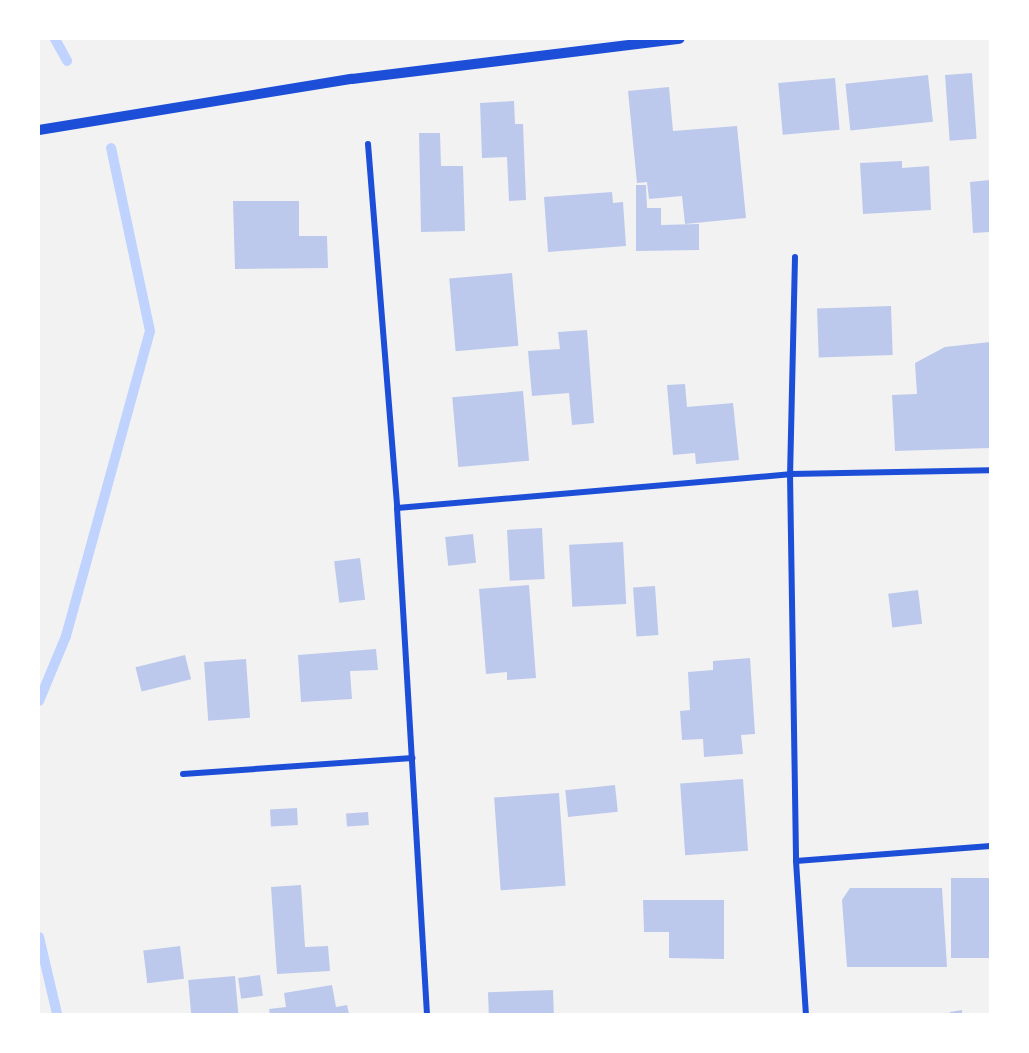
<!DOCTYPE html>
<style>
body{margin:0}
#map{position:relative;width:1029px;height:1053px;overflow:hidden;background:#f2f2f2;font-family:Poppins,sans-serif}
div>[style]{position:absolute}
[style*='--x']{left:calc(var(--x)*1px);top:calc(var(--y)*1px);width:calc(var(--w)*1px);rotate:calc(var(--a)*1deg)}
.stream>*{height:10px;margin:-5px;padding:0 5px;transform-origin:5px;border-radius:5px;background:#bfd3fe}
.building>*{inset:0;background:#bdc9ec;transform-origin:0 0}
.minor>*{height:6px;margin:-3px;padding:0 3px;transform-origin:3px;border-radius:3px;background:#1d4ed8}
.tertiary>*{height:10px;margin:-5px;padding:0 5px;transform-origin:5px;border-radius:5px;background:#1d4ed8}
span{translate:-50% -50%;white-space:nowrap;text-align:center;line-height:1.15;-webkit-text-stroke:4.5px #fff;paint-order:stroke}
.frame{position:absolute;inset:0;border:40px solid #fff;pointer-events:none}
</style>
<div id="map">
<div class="stream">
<i style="--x:55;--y:39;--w:25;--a:61"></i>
<i style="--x:39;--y:701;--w:70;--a:-67.4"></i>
<i style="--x:66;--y:636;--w:316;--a:-74.6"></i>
<i style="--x:150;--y:331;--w:187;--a:-102"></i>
<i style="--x:39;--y:937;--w:79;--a:76.8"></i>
</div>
<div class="building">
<i style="left:972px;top:73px;width:66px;height:27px;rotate:86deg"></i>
<i style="left:928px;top:75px;width:47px;height:83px;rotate:84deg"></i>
<i style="left:835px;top:78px;width:52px;height:57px;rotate:85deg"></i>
<i style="clip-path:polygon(669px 87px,673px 131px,737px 126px,746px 218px,685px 224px,682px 196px,649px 199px,647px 182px,637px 183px,628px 91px)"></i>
<i style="clip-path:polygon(514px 101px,515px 124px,523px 124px,526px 200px,509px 201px,507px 157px,482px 158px,480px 103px)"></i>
<i style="clip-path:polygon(419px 133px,440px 133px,441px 166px,463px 166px,465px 231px,421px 232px)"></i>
<i style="clip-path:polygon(902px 161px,902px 168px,929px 166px,931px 210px,863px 214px,860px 163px)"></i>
<i style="clip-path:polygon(990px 180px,990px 232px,973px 233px,970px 182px)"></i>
<i style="clip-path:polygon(636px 185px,646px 185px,647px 208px,661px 208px,661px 225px,699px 224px,699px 250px,636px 251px)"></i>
<i style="clip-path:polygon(612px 192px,613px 203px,623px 202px,626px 246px,548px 252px,544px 197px)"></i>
<i style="clip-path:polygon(233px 201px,299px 201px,299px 236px,327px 236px,328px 268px,235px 269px)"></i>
<i style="left:512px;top:273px;width:73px;height:63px;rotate:85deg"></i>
<i style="left:891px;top:306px;width:49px;height:74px;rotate:88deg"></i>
<i style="clip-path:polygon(587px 330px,594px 423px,572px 425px,569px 393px,532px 396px,528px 351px,560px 349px,558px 332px)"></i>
<i style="clip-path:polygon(990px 342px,990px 448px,895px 451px,892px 395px,917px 394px,915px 363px,945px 347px)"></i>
<i style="clip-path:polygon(685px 384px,687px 407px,733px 403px,739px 460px,696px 464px,695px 453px,673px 455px,667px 385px)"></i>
<i style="left:523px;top:391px;width:70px;height:71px;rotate:85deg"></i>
<i style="left:542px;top:528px;width:51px;height:35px;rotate:87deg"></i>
<i style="left:473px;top:534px;width:29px;height:28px;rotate:84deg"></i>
<i style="left:623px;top:542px;width:62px;height:54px;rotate:87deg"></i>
<i style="left:360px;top:558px;width:42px;height:26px;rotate:83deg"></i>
<i style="clip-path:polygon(529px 585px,536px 678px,507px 680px,507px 672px,486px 674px,479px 589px)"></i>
<i style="left:655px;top:586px;width:49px;height:22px;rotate:86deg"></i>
<i style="left:918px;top:590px;width:34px;height:30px;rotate:83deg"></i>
<i style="clip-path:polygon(376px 649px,378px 670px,350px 671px,352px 699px,301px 702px,298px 655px)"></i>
<i style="left:185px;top:655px;width:25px;height:51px;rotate:76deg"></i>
<i style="clip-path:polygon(750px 658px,755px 734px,741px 735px,743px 754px,704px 757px,703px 739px,682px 740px,680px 711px,690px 710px,688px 672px,713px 670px,713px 661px)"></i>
<i style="left:246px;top:659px;width:59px;height:42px;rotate:86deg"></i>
<i style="left:743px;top:779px;width:72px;height:63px;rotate:86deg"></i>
<i style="left:615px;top:785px;width:27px;height:50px;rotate:84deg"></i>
<i style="left:559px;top:793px;width:93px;height:65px;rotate:86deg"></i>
<i style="left:297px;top:808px;width:17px;height:27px;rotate:87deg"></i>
<i style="left:368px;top:812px;width:13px;height:22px;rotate:86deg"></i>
<i style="left:990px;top:878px;width:80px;height:39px;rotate:90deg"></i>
<i style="clip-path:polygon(301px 885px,305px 947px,328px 946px,330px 971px,277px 974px,271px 887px)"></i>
<i style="clip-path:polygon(850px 888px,942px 888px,947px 967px,847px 967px,842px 900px)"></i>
<i style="clip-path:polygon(643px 900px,724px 900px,724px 959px,669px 958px,669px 932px,644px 932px)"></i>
<i style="left:180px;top:946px;width:33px;height:37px;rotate:83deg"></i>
<i style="left:260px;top:975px;width:21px;height:22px;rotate:82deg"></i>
<i style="left:235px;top:976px;width:38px;height:47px;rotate:85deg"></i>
<i style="clip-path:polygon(332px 985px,336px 1007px,347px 1005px,349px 1014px,270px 1014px,269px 1009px,286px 1007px,284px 993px)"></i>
<i style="left:553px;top:990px;width:24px;height:65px;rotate:88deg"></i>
<i style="clip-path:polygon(962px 1010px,962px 1014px,950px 1014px,950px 1012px)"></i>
</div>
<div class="minor">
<i style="--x:368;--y:144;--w:365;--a:85.4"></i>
<i style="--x:397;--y:508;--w:507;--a:86.61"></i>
<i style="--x:795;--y:257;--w:217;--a:91.3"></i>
<i style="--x:790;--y:474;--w:387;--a:89.1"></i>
<i style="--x:796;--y:861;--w:153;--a:86.3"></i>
<i style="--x:397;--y:508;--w:394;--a:-4.9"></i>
<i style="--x:790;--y:474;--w:200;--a:-1.1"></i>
<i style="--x:183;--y:774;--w:230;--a:-4"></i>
<i style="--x:796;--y:861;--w:195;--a:-4.4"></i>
</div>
<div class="tertiary">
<i style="--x:39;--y:130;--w:317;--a:-9.3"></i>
<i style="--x:352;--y:79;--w:330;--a:-7"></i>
</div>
<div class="frame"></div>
</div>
